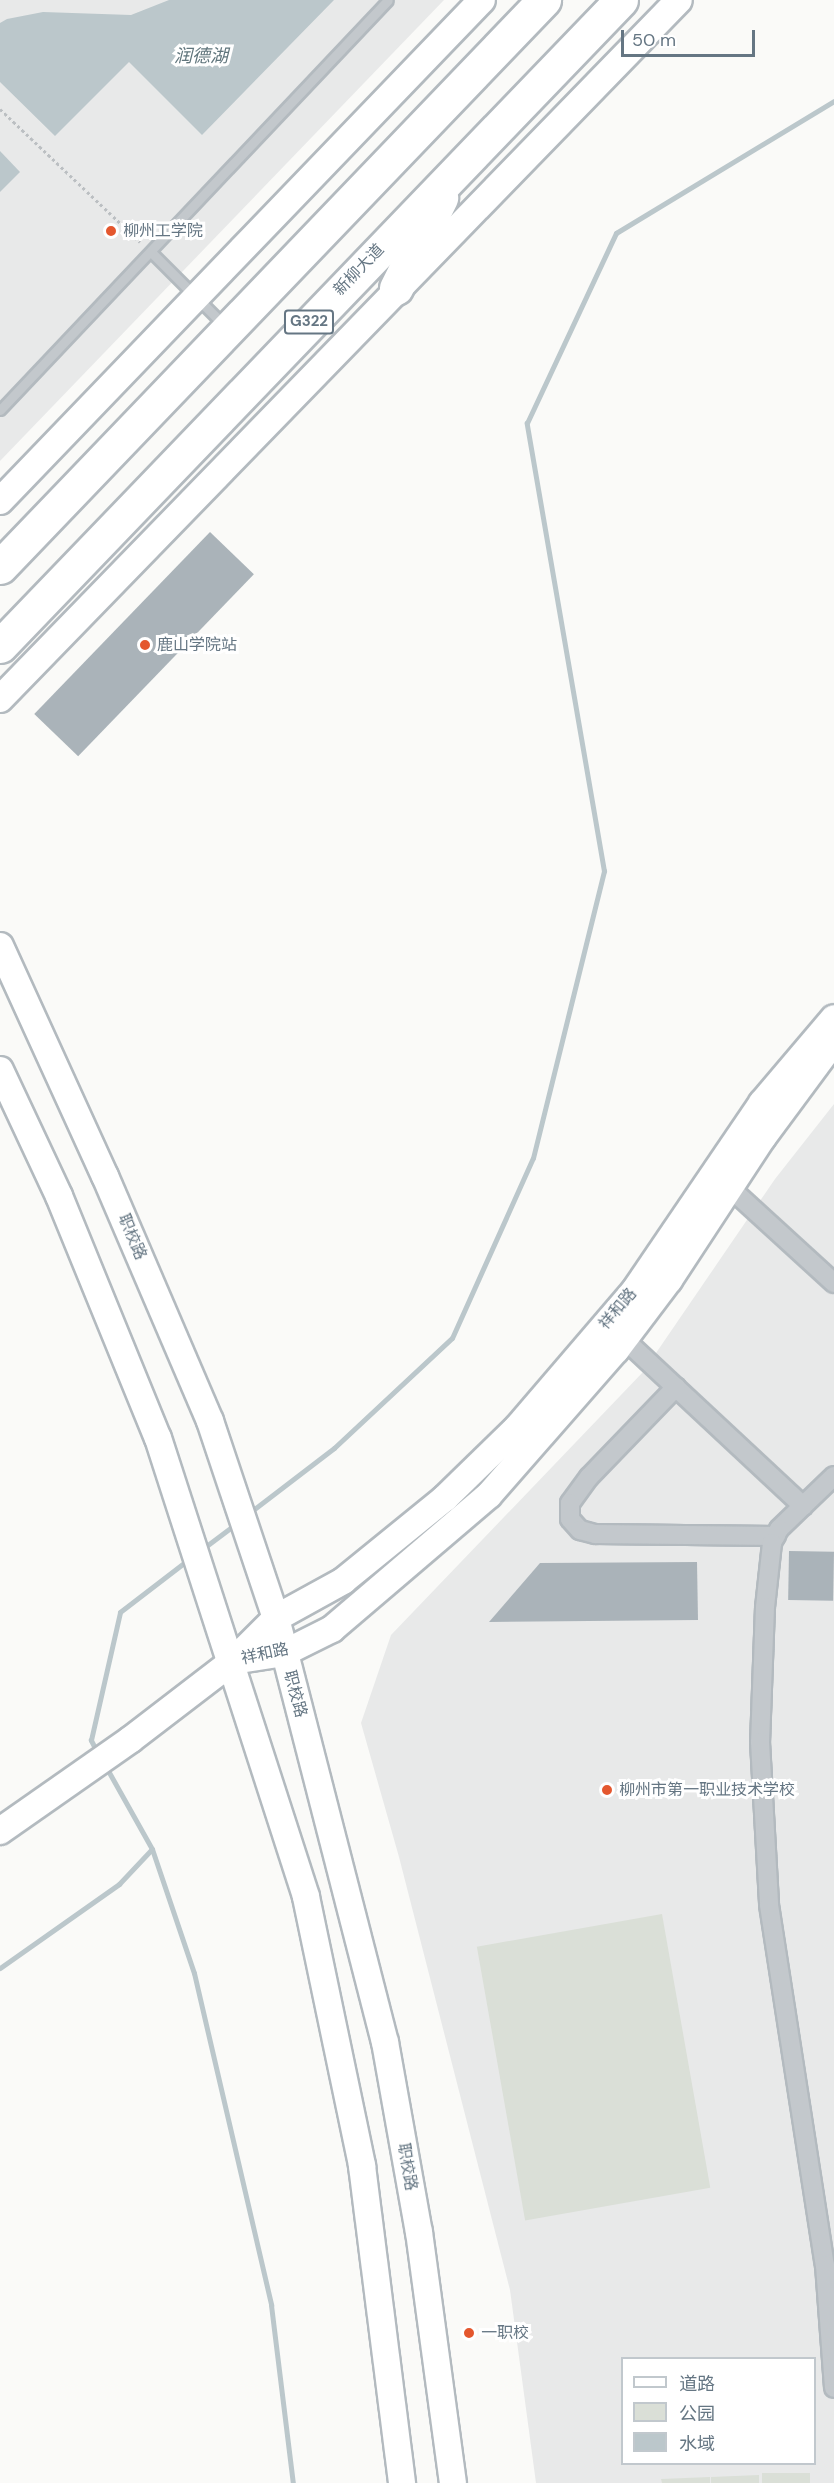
<!DOCTYPE html>
<meta charset="utf-8">
<style>
body{margin:0}
#map{position:relative;width:834px;height:2483px;overflow:hidden;background:#fafaf8;font-family:"DM Sans","Noto Sans SC",sans-serif}
div>[style]{position:absolute}
[style*='--x']{left:calc(var(--x)*1px);top:calc(var(--y)*1px);width:calc(var(--w)*1px);rotate:calc(var(--a)*1deg)}
.built>*{inset:0;background:#e8e9e9}
.green>*{inset:0;background:#dadfd7;transform-origin:0 0}
.water>*{inset:0;background:#bbc7cb}
.stream>*{height:5px;margin:-2.5px;padding:0 2.5px;transform-origin:2.5px;border-radius:2.5px;background:#bbc7cb}
.building>*{inset:0;background:#aab3b9;transform-origin:0 0}
.path>*{height:3px;margin-top:-1.5px;transform-origin:0;background:repeating-linear-gradient(90deg,#bbbfc2 0 3px,transparent 0 6px)}
.roads{filter:drop-shadow(2px 0 #b3babf) drop-shadow(-2px 0 #b3babf) drop-shadow(0 2px #b3babf) drop-shadow(0 -2px #b3babf)}
.lane>*{height:9px;margin:-4.5px;padding:0 4.5px;transform-origin:4.5px;border-radius:4.5px;background:#c3c8cc}
.street>*{height:18px;margin:-9px;padding:0 9px;transform-origin:9px;border-radius:9px;background:#c3c8cc}
.secondary>*{height:26px;margin:-13px;padding:0 13px;transform-origin:13px;border-radius:13px;background:#fff}
.highway>*{height:33px;margin:-16.5px;padding:0 16.5px;transform-origin:16.5px;border-radius:16.5px;background:#fff}
.dots>*{width:16px;height:16px;translate:-50% -50%;box-sizing:border-box;border:3px solid #fff;border-radius:50%}
span{translate:-50% -50%;white-space:nowrap;text-align:center;line-height:1.15;-webkit-text-stroke:6px #fff;paint-order:stroke}
.shield-label span{padding:2px 4px;background:#fff;border:2px solid;border-radius:4px;-webkit-text-stroke-width:0}
.shield-label{font-size:15px;color:#657683;font-weight:700}
.poi-label{font-size:16px;color:#657683}
.left{translate:0 -50%;text-align:left}
.street-label{font-size:16px;color:#657683}
.water-label{font-size:18px;color:#60757c;font-style:italic}
.legend{position:absolute;left:621px;top:2357px;width:195px;height:108px;box-sizing:border-box;background:#fff;border:2px solid #c1c8cd;margin:0;padding:8px 10px;list-style:none;font-size:18px;color:#657683}
.legend li{display:flex;align-items:center;gap:12px;height:30px}
.legend b{width:30px;border:2px solid #c1c8cd}
.scale{position:absolute;left:621px;top:30px;width:134px;height:27px;box-sizing:border-box;border:3px solid #657683;border-top:0;padding-left:8px;font-size:18px;line-height:21px;white-space:nowrap;color:#657683;-webkit-text-stroke:4px #fff;paint-order:stroke}
</style>
<div id="map">
<div class="built">
<i style="clip-path:polygon(0 0,444px 0,0 461px)"></i>
<i style="clip-path:polygon(evenodd,834px 1104px,834px 2483px,536px 2483px,510px 2290px,399px 1857px,361px 1723px,391px 1635px,643px 1372px,775px 1179px,834px 1104px,622px 2358px,814px 2358px,814px 2464px,622px 2464px,622px 2358px)"></i>
</div>
<div class="green">
<i style="left:662px;top:1914px;width:278px;height:188px;rotate:80deg"></i>
<i style="left:810px;top:2473px;width:10px;height:48px;rotate:90deg"></i>
<i style="clip-path:polygon(759px 2475px,759px 2483px,711px 2483px,711px 2477px)"></i>
<i style="clip-path:polygon(710px 2477px,710px 2483px,662px 2483px,661px 2479px)"></i>
</div>
<div class="water">
<i style="clip-path:polygon(169px 0,334px 0,202px 135px,129px 62px,55px 136px,0 82px,0 23px,7px 19px,43px 12px,131px 15px)"></i>
<i style="clip-path:polygon(0 151px,20px 172px,0 192px)"></i>
</div>
<div class="stream">
<i style="--x:249;--y:1513;--w:107;--a:-37.4"></i>
<i style="--x:334;--y:1448;--w:161;--a:-43"></i>
<i style="--x:452;--y:1338;--w:197;--a:-65.8"></i>
<i style="--x:533;--y:1158;--w:296;--a:-76.1"></i>
<i style="--x:604;--y:871;--w:455;--a:-99.8"></i>
<i style="--x:527;--y:423;--w:210;--a:-64.9"></i>
<i style="--x:616;--y:233;--w:255;--a:-31.2"></i>
<i style="--x:201;--y:1550;--w:45;--a:-36.9"></i>
<i style="--x:98;--y:1754;--w:16;--a:-117"></i>
<i style="--x:91;--y:1740;--w:131;--a:-77.2"></i>
<i style="--x:120;--y:1612;--w:87;--a:-37.5"></i>
<i style="--x:106;--y:1767;--w:94;--a:60.7"></i>
<i style="--x:152;--y:1849;--w:131;--a:71.3"></i>
<i style="--x:194;--y:1973;--w:341;--a:76.9"></i>
<i style="--x:271;--y:2305;--w:179;--a:83"></i>
<i style="--x:0;--y:1968;--w:146;--a:-35.2"></i>
<i style="--x:119;--y:1884;--w:48;--a:-46.7"></i>
</div>
<div class="building">
<i style="left:210px;top:532px;width:61px;height:253px;rotate:44deg"></i>
<i style="left:789px;top:1551px;width:45px;height:49px;rotate:1deg"></i>
<i style="clip-path:polygon(697px 1562px,698px 1620px,489px 1622px,540px 1563px)"></i>
</div>
<div class="path">
<i style="--x:0;--y:109;--w:193;--a:43.5"></i>
</div>
<div class="roads">
<div class="lane">
<i style="--x:151;--y:252;--w:105;--a:45"></i>
<i style="--x:0;--y:410;--w:564;--a:-46.58"></i>
</div>
<div class="street">
<i style="--x:730;--y:1188;--w:141;--a:42.4"></i>
<i style="--x:624;--y:1339;--w:245;--a:43"></i>
<i style="--x:676;--y:1387;--w:125;--a:134"></i>
<i style="--x:589;--y:1477;--w:32;--a:126"></i>
<i style="--x:570;--y:1503;--w:16;--a:90"></i>
<i style="--x:570;--y:1519;--w:15;--a:48"></i>
<i style="--x:580;--y:1530;--w:16;--a:15"></i>
<i style="--x:595;--y:1534;--w:181;--a:0.6"></i>
<i style="--x:834;--y:1476;--w:76;--a:136.1"></i>
<i style="--x:779;--y:1529;--w:16;--a:117"></i>
<i style="--x:772;--y:1543;--w:64;--a:96.2"></i>
<i style="--x:765;--y:1607;--w:135;--a:92.1"></i>
<i style="--x:760;--y:1742;--w:163;--a:86.8"></i>
<i style="--x:769;--y:1905;--w:364;--a:81.2"></i>
<i style="--x:825;--y:2265;--w:123;--a:85.8"></i>
</div>
<div class="secondary">
<i style="--x:0;--y:501;--w:695;--a:-46.11"></i>
<i style="--x:0;--y:699;--w:974;--a:-45.83"></i>
<i style="--x:0;--y:946;--w:253;--a:65.5"></i>
<i style="--x:105;--y:1176;--w:267;--a:66.8"></i>
<i style="--x:210;--y:1421;--w:208;--a:71.5"></i>
<i style="--x:276;--y:1618;--w:438;--a:75.6"></i>
<i style="--x:385;--y:2042;--w:193;--a:79.9"></i>
<i style="--x:419;--y:2232;--w:253;--a:82.3"></i>
<i style="--x:0;--y:1070;--w:139;--a:64.9"></i>
<i style="--x:59;--y:1196;--w:261;--a:67.8"></i>
<i style="--x:158;--y:1438;--w:482;--a:72.1"></i>
<i style="--x:306;--y:1897;--w:275;--a:78.2"></i>
<i style="--x:362;--y:2166;--w:320;--a:82.8"></i>
<i style="--x:233;--y:1661;--w:52;--a:-8.9"></i>
<i style="--x:284;--y:1653;--w:54;--a:-26.6"></i>
<i style="--x:332;--y:1629;--w:206;--a:-40.5"></i>
<i style="--x:489;--y:1495;--w:193;--a:-48.8"></i>
<i style="--x:616;--y:1350;--w:88;--a:-52.9"></i>
<i style="--x:669;--y:1280;--w:171;--a:-56.7"></i>
<i style="--x:763;--y:1137;--w:114;--a:-53.5"></i>
<i style="--x:0;--y:1831;--w:159;--a:-35"></i>
<i style="--x:130;--y:1740;--w:130;--a:-37.5"></i>
<i style="--x:233;--y:1661;--w:61;--a:-45"></i>
<i style="--x:276;--y:1618;--w:77;--a:-28.9"></i>
<i style="--x:343;--y:1581;--w:132;--a:-39.1"></i>
<i style="--x:445;--y:1498;--w:99;--a:-44.2"></i>
<i style="--x:516;--y:1429;--w:183;--a:-49.4"></i>
<i style="--x:635;--y:1290;--w:226;--a:-55.8"></i>
<i style="--x:762;--y:1103;--w:111;--a:-49.7"></i>
</div>
<div class="highway">
<i style="--x:396;--y:288;--w:101;--a:-63.4"></i>
<i style="--x:0;--y:567;--w:786;--a:-46.19"></i>
<i style="--x:0;--y:646;--w:896;--a:-46.13"></i>
</div>
</div>
<div class="dots">
<i style="left:111px;top:231px;background:#e4572e"></i>
<i style="left:145px;top:645px;background:#e4572e"></i>
<i style="left:607px;top:1790px;background:#e4572e"></i>
<i style="left:469px;top:2333px;background:#e4572e"></i>
</div>
<div class="shield-label">
<span style="left:309px;top:322px">G322</span>
</div>
<div class="poi-label">
<span class="left" style="left:123px;top:231px">柳州工学院</span>
<span class="left" style="left:157px;top:645px">鹿山学院站</span>
<span class="left" style="left:619px;top:1790px">柳州市第一职业技术学校</span>
<span class="left" style="left:481px;top:2333px">一职校</span>
</div>
<div class="street-label">
<span style="left:359px;top:270px;rotate:-46deg">新柳大道</span>
<span style="left:132px;top:1237px;rotate:67deg">职校路</span>
<span style="left:618px;top:1309px;rotate:-50deg">祥和路</span>
<span style="left:265px;top:1654px;rotate:-12deg">祥和路</span>
<span style="left:295px;top:1694px;rotate:75deg">职校路</span>
<span style="left:407px;top:2167px;rotate:80deg">职校路</span>
</div>
<div class="water-label">
<span style="left:201px;top:56px">润德湖</span>
</div>
<ul class="legend">
<li><b style="height:8px;background:#fff"></b>道路</li>
<li><b style="height:16px;background:#dadfd7"></b>公园</li>
<li><b style="height:16px;background:#bbc7cb"></b>水域</li>
</ul>
<div class="scale">50 m</div>
</div>
